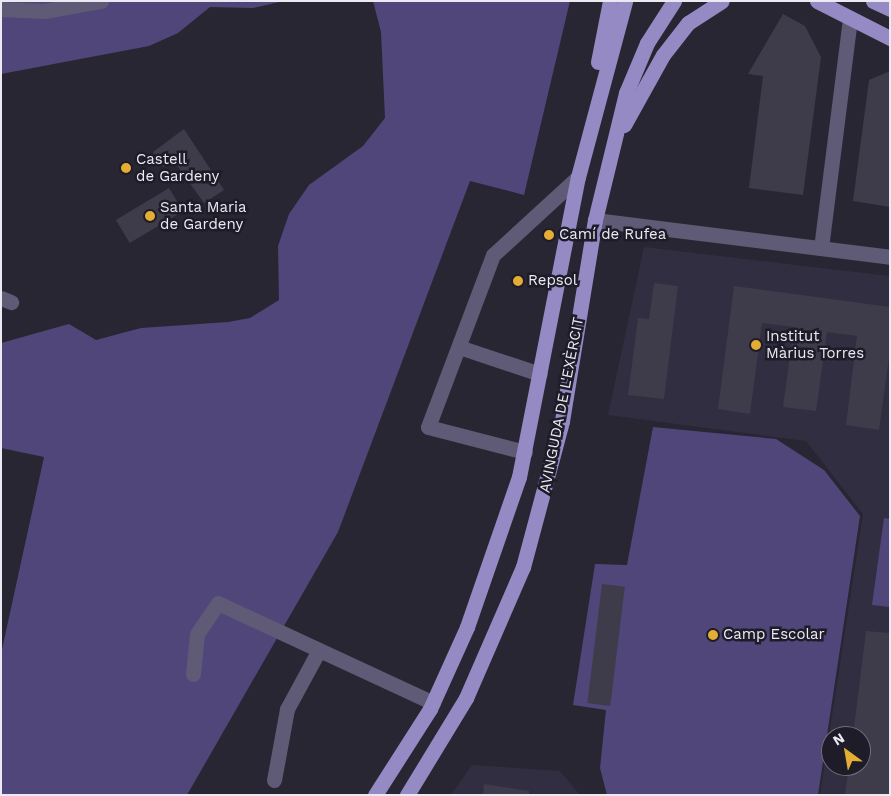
<!DOCTYPE html>
<meta charset="utf-8">
<style>
body{margin:0}
#map{position:relative;width:891px;height:796px;overflow:hidden;background:#282633;font-family:"Work Sans",sans-serif}
div>[style]{position:absolute}
[style*='--x']{left:calc(var(--x)*1px);top:calc(var(--y)*1px);width:calc(var(--w)*1px);rotate:calc(var(--a)*1deg)}
.built>*{inset:0;background:#312e41}
.green>*{inset:0;background:#514679}
.building>*{inset:0;background:#3e3c4a;transform-origin:0 0}
.minor>*{height:15px;margin:-7.5px;padding:0 7.5px;transform-origin:7.5px;border-radius:7.5px;background:#5f5a76}
.major>*{height:15px;margin:-7.5px;padding:0 7.5px;transform-origin:7.5px;border-radius:7.5px;background:#968ac5}
.dots>*{width:14px;height:14px;translate:-50% -50%;box-sizing:border-box;border:2px solid #1f1c29;border-radius:50%}
span{translate:-50% -50%;white-space:nowrap;text-align:center;line-height:1.15;-webkit-text-stroke:5px #1f1c29;paint-order:stroke}
.poi-label{font-size:15px;color:#ebeaf3}
.left{translate:0 -50%;text-align:left}
.street-label{font-size:15px;color:#ebeaf3}
.frame{position:absolute;inset:0;border:2px solid #ebeaf3;pointer-events:none}
.north{position:absolute;left:821px;top:726px;width:50px;height:50px;box-sizing:border-box;background:#1f1c29;border:1px solid #716e7a;border-radius:50%;rotate:328deg;font-size:14px;font-weight:700;line-height:20px;text-align:center;color:#ebeaf3}
.north::after{content:'';display:block;margin:auto;width:18px;height:22px;background:#e4ae35;clip-path:polygon(50% 0,100% 100%,50% 72%,0 100%)}
</style>
<div id="map">
<div class="built">
<i style="clip-path:polygon(evenodd,644px 247px,890px 276px,890px 795px,820px 795px,863px 514px,806px 441px,608px 415px,644px 247px,831px 736px,861px 736px,861px 766px,831px 766px,831px 736px)"></i>
<i style="clip-path:polygon(472px 765px,560px 771px,580px 795px,451px 795px)"></i>
</div>
<div class="green">
<i style="clip-path:polygon(1px 1px,284px 1px,253px 8px,210px 7px,178px 33px,149px 46px,1px 74px)"></i>
<i style="clip-path:polygon(373px 1px,570px 1px,524px 195px,470px 181px,338px 532px,187px 795px,1px 795px,1px 654px,44px 457px,1px 448px,1px 343px,69px 324px,96px 340px,141px 328px,228px 322px,250px 318px,279px 300px,278px 246px,289px 214px,309px 185px,363px 146px,385px 118px,381px 32px)"></i>
<i style="clip-path:polygon(653px 427px,776px 439px,824px 470px,860px 516px,818px 795px,607px 795px,600px 768px,606px 710px,573px 705px,595px 564px,627px 565px)"></i>
<i style="clip-path:polygon(884px 518px,890px 519px,890px 607px,872px 605px)"></i>
</div>
<div class="building">
<i style="clip-path:polygon(783px 14px,805px 26px,821px 57px,803px 195px,749px 188px,763px 76px,748px 74px)"></i>
<i style="clip-path:polygon(890px 71px,890px 207px,853px 201px,869px 80px)"></i>
<i style="clip-path:polygon(184px 129px,224px 190px,204px 203px,173px 160px,163px 167px,153px 152px)"></i>
<i style="left:169px;top:188px;width:27px;height:62px;rotate:59deg"></i>
<i style="clip-path:polygon(654px 283px,678px 286px,664px 399px,628px 395px,638px 318px,649px 319px)"></i>
<i style="clip-path:polygon(734px 286px,890px 307px,890px 350px,879px 430px,846px 425px,857px 336px,827px 332px,816px 411px,783px 407px,794px 327px,762px 323px,750px 414px,718px 409px)"></i>
<i style="left:602px;top:584px;width:23px;height:120px;rotate:7deg"></i>
<i style="clip-path:polygon(866px 631px,890px 633px,890px 795px,845px 795px,849px 766px,861px 766px,861px 736px,853px 736px)"></i>
<i style="clip-path:polygon(484px 784px,529px 791px,529px 795px,483px 795px)"></i>
</div>
<div class="minor">
<i style="--x:1;--y:9;--w:43;--a:2.7"></i>
<i style="--x:44;--y:11;--w:58;--a:-10"></i>
<i style="--x:595;--y:220;--w:297;--a:7.1"></i>
<i style="--x:821;--y:248;--w:232;--a:-82.8"></i>
<i style="--x:1;--y:298;--w:11;--a:22"></i>
<i style="--x:459;--y:347;--w:85;--a:18.4"></i>
<i style="--x:525;--y:452;--w:100;--a:-165.5"></i>
<i style="--x:428;--y:427;--w:184;--a:-69.3"></i>
<i style="--x:493;--y:255;--w:115;--a:-42.5"></i>
<i style="--x:193;--y:674;--w:40;--a:-84.3"></i>
<i style="--x:197;--y:634;--w:37;--a:-56"></i>
<i style="--x:218;--y:603;--w:237;--a:24.9"></i>
<i style="--x:274;--y:780;--w:72;--a:-79.6"></i>
<i style="--x:287;--y:709;--w:67;--a:-61.5"></i>
</div>
<div class="major">
<i style="--x:817;--y:1;--w:82;--a:26.9"></i>
<i style="--x:873;--y:1;--w:19;--a:25"></i>
<i style="--x:598;--y:62;--w:62;--a:-78.9"></i>
<i style="--x:624;--y:125;--w:80;--a:-60.9"></i>
<i style="--x:663;--y:55;--w:41;--a:-52"></i>
<i style="--x:688;--y:23;--w:40;--a:-32.9"></i>
<i style="--x:375;--y:795;--w:102;--a:-57.4"></i>
<i style="--x:430;--y:709;--w:90;--a:-65.7"></i>
<i style="--x:467;--y:627;--w:159;--a:-70.9"></i>
<i style="--x:519;--y:477;--w:306;--a:-78.9"></i>
<i style="--x:578;--y:177;--w:182;--a:-75"></i>
<i style="--x:407;--y:795;--w:114;--a:-58.7"></i>
<i style="--x:466;--y:698;--w:143;--a:-66.5"></i>
<i style="--x:523;--y:567;--w:151;--a:-75"></i>
<i style="--x:562;--y:421;--w:204;--a:-80.7"></i>
<i style="--x:595;--y:220;--w:131;--a:-76.3"></i>
<i style="--x:626;--y:93;--w:54;--a:-67.2"></i>
<i style="--x:647;--y:43;--w:50;--a:-57.3"></i>
</div>
<div class="dots">
<i style="left:126px;top:168px;background:#e4ae35"></i>
<i style="left:150px;top:216px;background:#e4ae35"></i>
<i style="left:549px;top:235px;background:#e4ae35"></i>
<i style="left:518px;top:281px;background:#e4ae35"></i>
<i style="left:756px;top:345px;background:#e4ae35"></i>
<i style="left:713px;top:635px;background:#e4ae35"></i>
</div>
<div class="poi-label">
<span class="left" style="left:136px;top:168px">Castell<br>de Gardeny</span>
<span class="left" style="left:160px;top:216px">Santa Maria<br>de Gardeny</span>
<span class="left" style="left:559px;top:235px">Camí de Rufea</span>
<span class="left" style="left:528px;top:281px">Repsol</span>
<span class="left" style="left:766px;top:345px">Institut<br>Màrius Torres</span>
<span class="left" style="left:723px;top:635px">Camp Escolar</span>
</div>
<div class="street-label">
<span style="left:562px;top:405px;rotate:-79deg">AVINGUDA DE L'EXÈRCIT</span>
</div>
<div class="frame"></div>
<div class="north">N</div>
</div>
